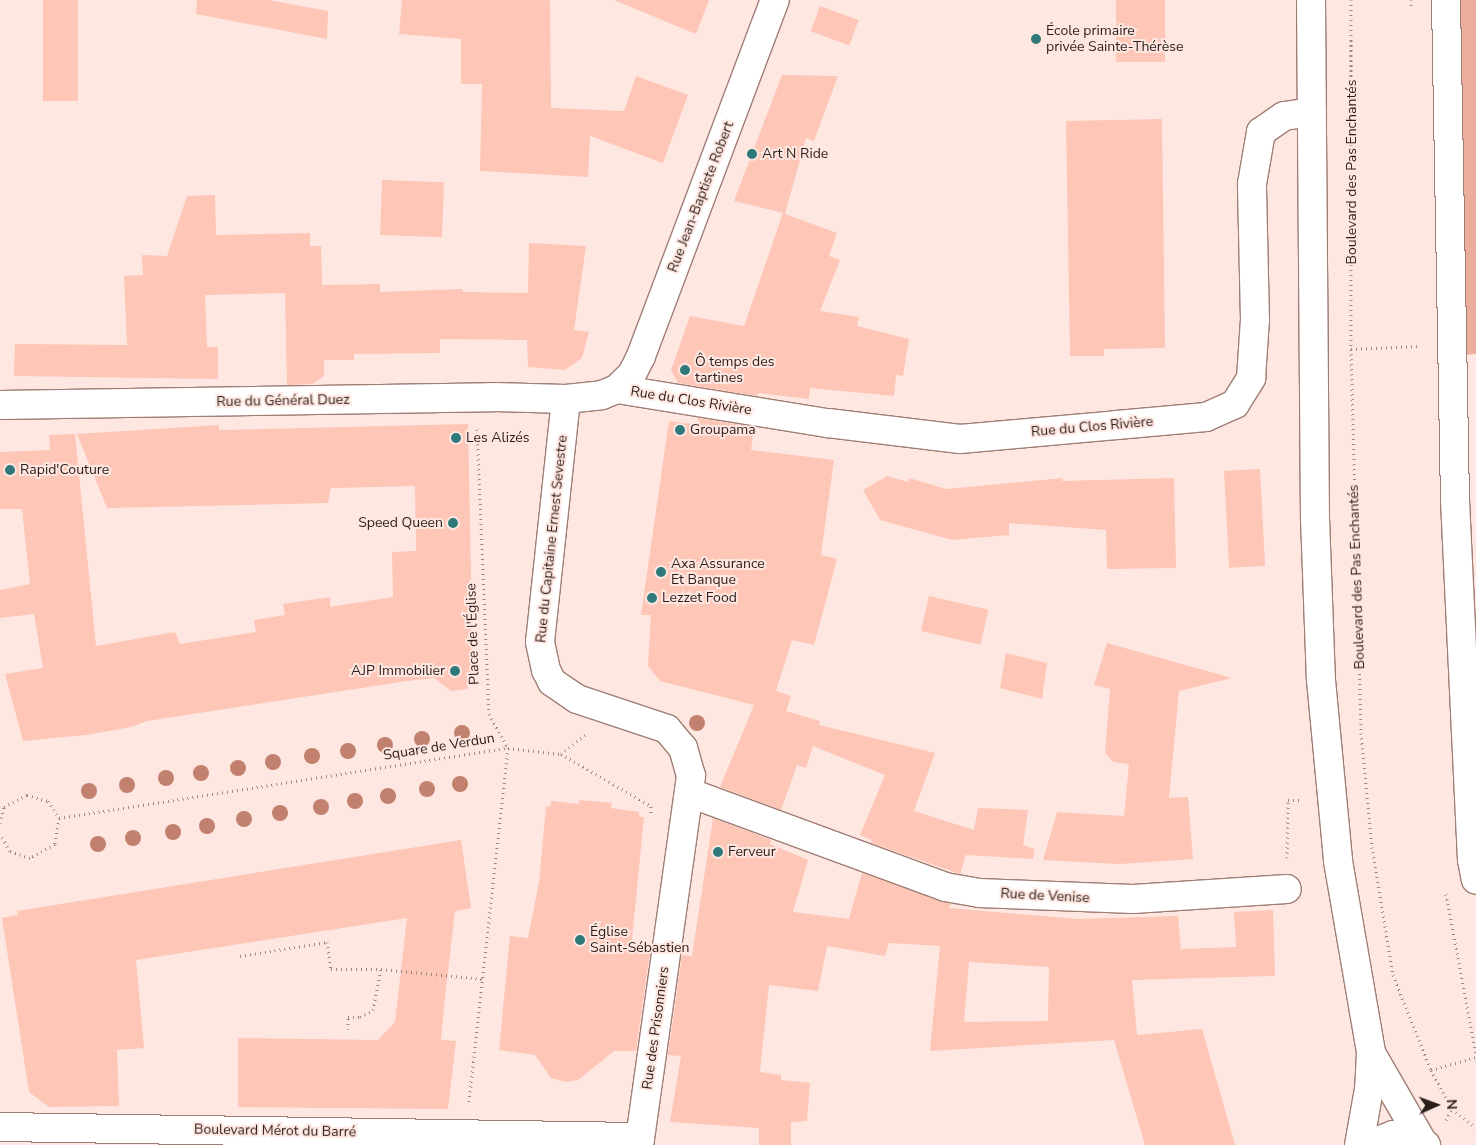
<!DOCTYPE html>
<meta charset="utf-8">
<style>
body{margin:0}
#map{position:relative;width:1476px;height:1145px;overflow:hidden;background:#ffe7e1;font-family:"Nunito Sans",sans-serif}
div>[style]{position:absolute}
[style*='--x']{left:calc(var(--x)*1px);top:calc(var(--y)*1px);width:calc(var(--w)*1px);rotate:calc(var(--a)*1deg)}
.green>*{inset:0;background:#ebad9c}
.building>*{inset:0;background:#fdc6b7;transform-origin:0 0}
.path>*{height:3px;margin-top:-1.5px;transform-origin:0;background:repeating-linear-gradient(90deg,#9b8883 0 1px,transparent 0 5px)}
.roads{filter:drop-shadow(1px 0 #a07d74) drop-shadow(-1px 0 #a07d74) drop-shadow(0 1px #a07d74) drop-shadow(0 -1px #a07d74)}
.minor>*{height:28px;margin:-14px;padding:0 14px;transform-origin:14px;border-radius:14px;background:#fff}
.major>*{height:28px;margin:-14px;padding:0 14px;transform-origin:14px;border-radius:14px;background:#fff}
.trees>*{width:16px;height:16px;margin:-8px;border-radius:50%;background:#c2806e}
.dots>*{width:14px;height:14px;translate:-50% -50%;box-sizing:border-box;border:2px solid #ffe7e1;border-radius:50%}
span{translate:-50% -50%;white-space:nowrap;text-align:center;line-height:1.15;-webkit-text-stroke:4px #ffe7e1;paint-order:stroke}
.poi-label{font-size:14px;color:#2b1d19}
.left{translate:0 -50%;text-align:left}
.right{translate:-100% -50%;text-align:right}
.street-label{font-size:14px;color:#2b1d19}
.north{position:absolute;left:1411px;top:1080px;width:50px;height:50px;-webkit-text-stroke:4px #ffe7e1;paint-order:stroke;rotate:88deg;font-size:14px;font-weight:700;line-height:20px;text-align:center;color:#2b1d19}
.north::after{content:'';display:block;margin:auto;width:18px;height:22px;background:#2b1d19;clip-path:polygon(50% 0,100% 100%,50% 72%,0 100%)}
</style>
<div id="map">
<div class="green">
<i style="clip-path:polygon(1459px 0,1476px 0,1476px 354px,1463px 355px)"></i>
</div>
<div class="building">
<i style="left:43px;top:0;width:35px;height:101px"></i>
<i style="clip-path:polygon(197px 0,269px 0,328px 11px,327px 39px,196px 14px)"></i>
<i style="clip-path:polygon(402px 0,550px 0,551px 108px,624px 111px,636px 76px,688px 95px,663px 163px,590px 136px,588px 177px,480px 171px,482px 84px,461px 84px,461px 39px,399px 34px)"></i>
<i style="clip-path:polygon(614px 0,709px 0,696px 34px)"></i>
<i style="left:1116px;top:0;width:49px;height:62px"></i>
<i style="left:820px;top:6px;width:41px;height:27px;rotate:20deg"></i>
<i style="clip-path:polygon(782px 75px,838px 76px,814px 141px,806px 138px,785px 214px,837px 233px,829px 256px,840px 260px,820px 311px,859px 317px,857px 326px,909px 339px,903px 376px,896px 375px,894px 396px,810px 388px,809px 399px,758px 393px,757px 396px,678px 383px,671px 370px,690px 316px,744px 326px,783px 213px,734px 201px)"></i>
<i style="clip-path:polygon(1162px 119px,1165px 348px,1104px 349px,1104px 356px,1070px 356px,1066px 121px)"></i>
<i style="left:382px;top:180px;width:62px;height:55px;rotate:2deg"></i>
<i style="clip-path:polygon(215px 195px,216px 235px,310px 233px,310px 246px,321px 246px,322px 285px,380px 284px,380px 292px,462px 289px,463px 292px,528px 293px,529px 243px,586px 246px,574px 330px,589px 332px,582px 358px,565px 370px,528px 367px,527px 340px,440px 339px,440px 353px,354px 354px,354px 360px,324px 360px,324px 376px,312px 384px,287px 385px,285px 293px,205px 295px,207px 347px,218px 347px,218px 379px,14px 376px,15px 344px,127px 345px,124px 276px,143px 275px,142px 255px,167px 256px,187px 196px)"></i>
<i style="clip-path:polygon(697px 418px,754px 427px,751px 450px,834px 460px,821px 555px,837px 559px,814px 645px,792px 640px,776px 691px,791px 696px,786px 711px,820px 721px,819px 725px,935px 753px,914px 811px,974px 830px,978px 808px,1028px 810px,1023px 845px,1035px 849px,1033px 859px,966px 855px,960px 874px,871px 843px,872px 840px,860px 835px,885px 775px,813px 746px,806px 768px,797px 765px,781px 810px,720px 787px,754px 705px,660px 681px,648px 666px,651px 615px,641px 615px,669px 421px,701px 425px)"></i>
<i style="clip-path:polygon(468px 424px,473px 676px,467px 689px,451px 691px,434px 678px,407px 681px,147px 721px,131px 727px,86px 735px,23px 741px,5px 674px,43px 668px,34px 614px,0 618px,0 590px,30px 584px,22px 509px,0 509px,0 452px,50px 450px,49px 435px,75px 434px,96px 646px,175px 632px,180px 644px,256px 632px,254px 620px,285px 615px,283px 604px,330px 597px,330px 607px,393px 597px,392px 552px,416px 551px,415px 486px,331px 488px,328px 503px,107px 508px,77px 434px,219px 425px,219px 430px,224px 430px)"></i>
<i style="left:1260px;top:469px;width:97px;height:36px;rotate:87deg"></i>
<i style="clip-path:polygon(887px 476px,908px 482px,909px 478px,946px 489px,1063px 478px,1062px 481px,1174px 478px,1176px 568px,1107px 569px,1106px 530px,1009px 523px,1009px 535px,952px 540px,880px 520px,863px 490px)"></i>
<i style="left:929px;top:596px;width:61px;height:36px;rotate:13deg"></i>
<i style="clip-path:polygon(1107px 643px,1232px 678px,1179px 691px,1169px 798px,1188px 797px,1193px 859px,1120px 864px,1043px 860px,1057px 812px,1124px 816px,1129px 764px,1113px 762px,1105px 753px,1110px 689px,1094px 685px)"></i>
<i style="clip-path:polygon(1006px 653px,1047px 663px,1042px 699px,1000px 688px)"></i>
<i style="clip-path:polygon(579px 800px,612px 803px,611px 808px,639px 812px,639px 817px,644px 817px,631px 949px,650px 952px,636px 1051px,614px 1051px,578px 1080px,566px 1082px,551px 1078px,535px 1055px,499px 1050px,510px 936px,528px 938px,539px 882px,546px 806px,550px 807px,551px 801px,579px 804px)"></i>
<i style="clip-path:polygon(evenodd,713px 818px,771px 840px,770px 844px,808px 860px,793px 912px,849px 919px,862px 873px,951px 904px,949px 908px,1077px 919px,1178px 916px,1181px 949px,1236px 947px,1234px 912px,1273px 910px,1275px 976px,1132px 980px,1137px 1035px,1202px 1029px,1235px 1145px,1145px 1145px,1114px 1040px,930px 1051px,940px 946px,889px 943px,885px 956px,827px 946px,818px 991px,769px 985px,760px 1072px,781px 1075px,781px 1080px,810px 1083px,807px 1121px,791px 1122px,791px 1145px,759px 1145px,759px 1128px,670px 1122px,681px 1056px,668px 1055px,682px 955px,692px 956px,713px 818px,969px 962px,1049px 967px,1048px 1021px,964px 1022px,969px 962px)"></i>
<i style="clip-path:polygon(461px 840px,471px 908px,455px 911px,446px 988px,441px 1040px,456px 1041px,448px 1109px,238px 1107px,238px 1038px,378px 1040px,395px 1022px,407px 918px,136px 960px,144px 1048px,117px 1050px,119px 1106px,49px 1107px,29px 1092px,2px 918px,18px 915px,17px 911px)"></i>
</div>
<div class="path">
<i style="--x:1351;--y:0;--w:349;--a:90"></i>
<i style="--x:1351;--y:349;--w:384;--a:88.5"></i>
<i style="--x:1361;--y:733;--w:115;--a:84.5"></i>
<i style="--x:1372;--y:847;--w:130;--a:80.7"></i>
<i style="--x:1393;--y:975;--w:102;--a:68.2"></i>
<i style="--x:1431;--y:1070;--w:44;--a:61.7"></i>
<i style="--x:1452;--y:1109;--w:30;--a:37"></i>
<i style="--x:1411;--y:0;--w:9;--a:90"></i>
<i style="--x:1351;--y:349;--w:69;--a:-2.5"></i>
<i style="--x:477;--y:429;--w:285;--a:87.6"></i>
<i style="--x:489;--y:714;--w:39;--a:61"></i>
<i style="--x:508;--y:748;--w:53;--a:6.5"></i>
<i style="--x:561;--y:754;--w:31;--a:-38"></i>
<i style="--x:561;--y:754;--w:104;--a:30"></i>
<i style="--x:651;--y:806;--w:7;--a:90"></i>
<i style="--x:59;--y:818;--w:454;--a:-8.9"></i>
<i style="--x:508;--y:748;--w:356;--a:96.3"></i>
<i style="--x:0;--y:823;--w:16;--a:-76"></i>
<i style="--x:4;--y:807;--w:26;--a:-28"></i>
<i style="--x:27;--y:795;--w:22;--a:16"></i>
<i style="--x:48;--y:801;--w:20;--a:57"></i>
<i style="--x:59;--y:818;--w:26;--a:99"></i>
<i style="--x:55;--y:844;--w:29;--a:151"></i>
<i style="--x:30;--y:858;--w:21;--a:-161"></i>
<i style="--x:10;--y:851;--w:19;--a:-122"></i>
<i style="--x:1287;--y:858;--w:58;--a:-89"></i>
<i style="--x:1288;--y:800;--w:13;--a:0"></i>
<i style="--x:1446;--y:894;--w:163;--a:79.4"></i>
<i style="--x:240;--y:956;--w:88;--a:-9.1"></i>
<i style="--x:327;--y:942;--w:27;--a:82"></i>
<i style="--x:331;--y:969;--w:50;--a:0"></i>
<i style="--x:348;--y:1029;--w:12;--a:-90"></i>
<i style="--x:348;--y:1017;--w:12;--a:0"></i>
<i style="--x:360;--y:1017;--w:15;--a:-28"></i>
<i style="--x:373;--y:1010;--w:42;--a:-79"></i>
<i style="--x:381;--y:969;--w:102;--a:5.6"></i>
<i style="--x:1431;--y:1070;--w:47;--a:-16.1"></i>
<i style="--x:1446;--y:1120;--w:13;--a:-61"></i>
</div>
<div class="roads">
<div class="minor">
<i style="--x:1446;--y:0;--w:500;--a:88.97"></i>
<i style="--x:1455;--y:500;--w:360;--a:87.3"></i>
<i style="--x:1472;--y:860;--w:20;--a:79"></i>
<i style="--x:617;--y:389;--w:214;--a:9.2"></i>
<i style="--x:828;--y:423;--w:133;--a:6.9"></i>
<i style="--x:960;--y:439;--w:247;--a:-5.1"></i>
<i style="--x:1206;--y:417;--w:32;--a:-24"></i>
<i style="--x:1235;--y:404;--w:31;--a:-58"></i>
<i style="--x:1251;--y:378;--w:58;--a:-86.1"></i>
<i style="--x:1255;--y:320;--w:136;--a:-91.3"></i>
<i style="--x:1252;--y:184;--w:53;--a:-80.2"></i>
<i style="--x:1261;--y:132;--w:28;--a:-35"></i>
<i style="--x:1284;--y:116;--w:28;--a:-8"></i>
<i style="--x:566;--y:399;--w:244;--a:96.1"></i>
<i style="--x:540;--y:642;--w:29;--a:78"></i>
<i style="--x:546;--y:670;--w:13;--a:63"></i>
<i style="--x:552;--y:682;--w:30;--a:34"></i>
<i style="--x:577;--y:699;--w:95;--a:18.4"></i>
<i style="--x:667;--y:729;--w:25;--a:50"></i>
<i style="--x:683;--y:748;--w:29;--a:74"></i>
<i style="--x:691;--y:776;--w:373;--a:98"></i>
<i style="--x:0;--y:405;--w:491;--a:-0.9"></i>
<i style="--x:491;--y:397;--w:75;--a:1.5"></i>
<i style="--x:566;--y:399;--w:36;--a:-6"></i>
<i style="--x:602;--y:395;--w:16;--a:-22"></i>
<i style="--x:617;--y:389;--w:21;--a:-45"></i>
<i style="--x:632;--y:374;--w:20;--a:-63"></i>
<i style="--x:641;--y:356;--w:380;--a:-69.4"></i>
<i style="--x:690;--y:793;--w:272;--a:20.2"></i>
<i style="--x:945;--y:887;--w:35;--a:10"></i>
<i style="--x:979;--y:893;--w:154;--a:2.2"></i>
<i style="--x:1133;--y:899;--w:154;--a:-3.7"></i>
<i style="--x:0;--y:1127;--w:640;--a:0.9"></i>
</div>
<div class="major">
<i style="--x:1311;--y:0;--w:518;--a:89.56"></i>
<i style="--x:1315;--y:518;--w:162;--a:87.9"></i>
<i style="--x:1321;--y:680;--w:182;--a:84.6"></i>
<i style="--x:1338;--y:861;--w:195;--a:80.2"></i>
<i style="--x:1371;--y:1053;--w:36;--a:93"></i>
<i style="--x:1369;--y:1089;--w:57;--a:100.1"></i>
<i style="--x:1371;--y:1053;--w:104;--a:60"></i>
<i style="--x:1367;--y:1145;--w:28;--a:-21"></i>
<i style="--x:1393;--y:1135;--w:21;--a:8"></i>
<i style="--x:1414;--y:1138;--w:14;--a:30"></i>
</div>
</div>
<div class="trees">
<i style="left:697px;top:723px"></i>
<i style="left:462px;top:733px"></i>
<i style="left:422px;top:739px"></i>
<i style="left:385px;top:745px"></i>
<i style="left:348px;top:751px"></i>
<i style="left:312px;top:756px"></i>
<i style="left:273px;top:762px"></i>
<i style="left:238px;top:768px"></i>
<i style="left:201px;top:773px"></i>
<i style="left:166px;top:778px"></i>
<i style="left:460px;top:784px"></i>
<i style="left:127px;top:785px"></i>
<i style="left:427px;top:789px"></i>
<i style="left:89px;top:791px"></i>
<i style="left:388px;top:796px"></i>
<i style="left:355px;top:801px"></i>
<i style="left:321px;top:807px"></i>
<i style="left:280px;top:813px"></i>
<i style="left:244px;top:819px"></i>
<i style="left:207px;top:826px"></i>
<i style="left:173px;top:832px"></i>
<i style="left:133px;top:838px"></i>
<i style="left:98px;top:844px"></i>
</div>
<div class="dots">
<i style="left:1036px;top:39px;background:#30797a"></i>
<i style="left:752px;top:154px;background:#30797a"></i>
<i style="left:685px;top:370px;background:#30797a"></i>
<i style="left:680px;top:430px;background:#30797a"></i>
<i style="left:456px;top:438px;background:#30797a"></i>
<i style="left:10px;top:470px;background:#30797a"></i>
<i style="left:453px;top:523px;background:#30797a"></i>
<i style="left:661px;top:572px;background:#30797a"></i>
<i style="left:652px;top:598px;background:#30797a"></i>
<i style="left:455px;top:671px;background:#30797a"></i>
<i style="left:718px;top:852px;background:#30797a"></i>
<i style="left:580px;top:940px;background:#30797a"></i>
</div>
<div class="poi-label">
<span class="left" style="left:1046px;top:39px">École primaire<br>privée Sainte-Thérèse</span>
<span class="left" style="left:762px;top:154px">Art N Ride</span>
<span class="left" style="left:695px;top:370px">Ô temps des<br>tartines</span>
<span class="left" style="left:690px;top:430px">Groupama</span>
<span class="left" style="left:466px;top:438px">Les Alizés</span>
<span class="left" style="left:20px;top:470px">Rapid'Couture</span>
<span class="right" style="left:443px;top:523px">Speed Queen</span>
<span class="left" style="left:671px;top:572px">Axa Assurance<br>Et Banque</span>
<span class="left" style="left:662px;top:598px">Lezzet Food</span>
<span class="right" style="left:445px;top:671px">AJP Immobilier</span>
<span class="left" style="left:728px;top:852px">Ferveur</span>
<span class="left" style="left:590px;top:940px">Église<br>Saint-Sébastien</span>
</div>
<div class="street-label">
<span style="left:1352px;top:172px;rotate:-90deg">Boulevard des Pas Enchantés</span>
<span style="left:701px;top:197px;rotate:-69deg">Rue Jean-Baptiste Robert</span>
<span style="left:283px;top:401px;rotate:-1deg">Rue du Général Duez</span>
<span style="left:691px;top:401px;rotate:9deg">Rue du Clos Rivière</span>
<span style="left:1092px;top:427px;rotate:-5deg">Rue du Clos Rivière</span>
<span style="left:552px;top:539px;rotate:-84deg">Rue du Capitaine Ernest Sevestre</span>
<span style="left:1357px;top:577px;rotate:-92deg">Boulevard des Pas Enchantés</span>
<span style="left:473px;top:634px;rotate:-92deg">Place de l'Église</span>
<span style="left:439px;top:747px;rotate:-9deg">Square de Verdun</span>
<span style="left:1045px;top:896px;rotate:3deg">Rue de Venise</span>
<span style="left:656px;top:1028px;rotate:-82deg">Rue des Prisonniers</span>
<span style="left:275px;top:1131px;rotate:1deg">Boulevard Mérot du Barré</span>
</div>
<div class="north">N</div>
</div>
